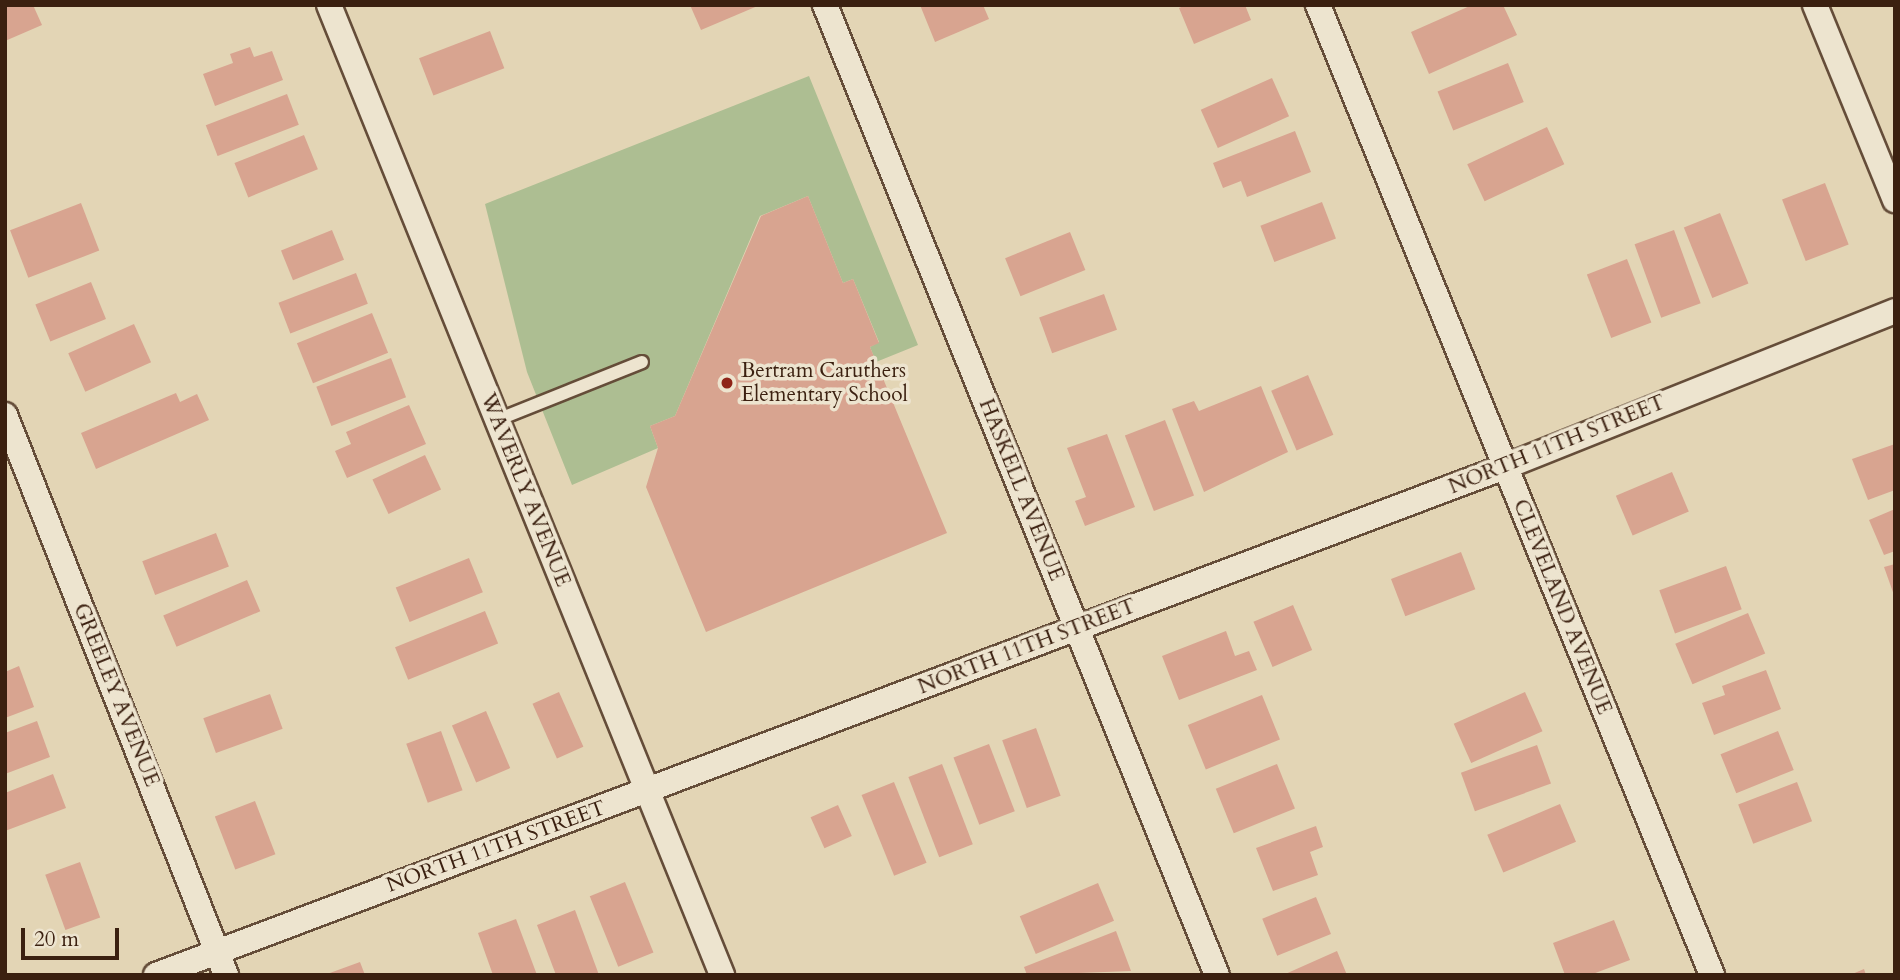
<!DOCTYPE html>
<style>
body{margin:0}
#map{position:relative;width:1900px;height:980px;overflow:hidden;background:#e3d5b5;font-family:Cardo,serif}
div>[style]{position:absolute}
[style*='--x']{left:calc(var(--x)*1px);top:calc(var(--y)*1px);width:calc(var(--w)*1px);rotate:calc(var(--a)*1deg)}
.green>*{inset:0;background:#adbe92}
.building>*{inset:0;background:#d8a490;transform-origin:0 0}
.roads{filter:drop-shadow(2px 0 #654d39) drop-shadow(-2px 0 #654d39) drop-shadow(0 2px #654d39) drop-shadow(0 -2px #654d39)}
.service>*{height:12px;margin:-6px;padding:0 6px;transform-origin:6px;border-radius:6px;background:#ede4cf}
.minor>*{height:24px;margin:-12px;padding:0 12px;transform-origin:12px;border-radius:12px;background:#ede4cf}
.dots>*{width:19px;height:19px;translate:-50% -50%;box-sizing:border-box;border:4px solid #ede4cf;border-radius:50%}
span{translate:-50% -50%;white-space:nowrap;text-align:center;line-height:1.15;-webkit-text-stroke:7px #ede4cf;paint-order:stroke}
.poi-label{font-size:21px;color:#3b2010}
.left{translate:0 -50%;text-align:left}
.street-label{font-size:21px;color:#3b2010}
.frame{position:absolute;inset:0;border:7px solid #3b2010;pointer-events:none}
.scale{position:absolute;left:21px;top:928px;width:98px;height:32px;box-sizing:border-box;border:4px solid #3b2010;border-top:0;padding-left:9px;font-size:21px;line-height:24px;white-space:nowrap;color:#3b2010;-webkit-text-stroke:5px #ede4cf;paint-order:stroke}
</style>
<div id="map">
<div class="green">
<i style="clip-path:polygon(809px 76px,918px 345px,876px 362px,870px 347px,879px 342px,853px 279px,843px 283px,808px 196px,760px 216px,675px 416px,650px 426px,658px 448px,572px 485px,527px 372px,485px 204px)"></i>
</div>
<div class="building">
<i style="clip-path:polygon(5px 5px,33px 5px,42px 25px,5px 41px)"></i>
<i style="clip-path:polygon(690px 5px,760px 5px,701px 30px)"></i>
<i style="clip-path:polygon(920px 5px,983px 5px,989px 19px,935px 42px)"></i>
<i style="clip-path:polygon(1186px 5px,1245px 5px,1251px 20px,1194px 44px,1179px 8px)"></i>
<i style="clip-path:polygon(1472px 5px,1503px 5px,1517px 35px,1429px 74px,1411px 32px)"></i>
<i style="left:490px;top:31px;width:40px;height:76px;rotate:69deg"></i>
<i style="clip-path:polygon(250px 47px,254px 57px,272px 51px,283px 80px,215px 106px,203px 74px,233px 63px,230px 54px)"></i>
<i style="left:1508px;top:63px;width:42px;height:76px;rotate:68deg"></i>
<i style="left:1272px;top:78px;width:42px;height:78px;rotate:66deg"></i>
<i style="left:287px;top:94px;width:33px;height:87px;rotate:69deg"></i>
<i style="left:1547px;top:127px;width:41px;height:88px;rotate:65deg"></i>
<i style="clip-path:polygon(1295px 131px,1311px 172px,1247px 197px,1241px 181px,1223px 188px,1213px 163px)"></i>
<i style="left:304px;top:135px;width:37px;height:75px;rotate:68deg"></i>
<i style="left:1825px;top:183px;width:66px;height:46px;rotate:69deg"></i>
<i style="clip-path:polygon(808px 196px,843px 283px,853px 279px,879px 343px,870px 347px,947px 533px,706px 632px,646px 487px,658px 448px,650px 426px,675px 416px,761px 216px)"></i>
<i style="left:1322px;top:202px;width:39px;height:66px;rotate:69deg"></i>
<i style="left:81px;top:203px;width:51px;height:76px;rotate:69deg"></i>
<i style="left:1720px;top:213px;width:76px;height:39px;rotate:68deg"></i>
<i style="left:332px;top:230px;width:32px;height:55px;rotate:68deg"></i>
<i style="left:1674px;top:230px;width:78px;height:42px;rotate:70deg"></i>
<i style="left:1070px;top:232px;width:41px;height:70px;rotate:68deg"></i>
<i style="left:1627px;top:259px;width:68px;height:43px;rotate:69deg"></i>
<i style="left:356px;top:273px;width:33px;height:83px;rotate:69deg"></i>
<i style="left:91px;top:282px;width:40px;height:60px;rotate:68deg"></i>
<i style="left:1104px;top:294px;width:38px;height:69px;rotate:70deg"></i>
<i style="left:372px;top:313px;width:43px;height:81px;rotate:68deg"></i>
<i style="left:134px;top:324px;width:42px;height:72px;rotate:66deg"></i>
<i style="left:391px;top:358px;width:42px;height:80px;rotate:69deg"></i>
<i style="left:1308px;top:375px;width:65px;height:40px;rotate:67deg"></i>
<i style="clip-path:polygon(1261px 386px,1288px 452px,1204px 492px,1172px 409px,1194px 401px,1199px 411px)"></i>
<i style="clip-path:polygon(176px 393px,180px 402px,197px 394px,209px 420px,96px 469px,81px 433px)"></i>
<i style="clip-path:polygon(409px 405px,426px 444px,347px 478px,335px 451px,351px 444px,346px 432px)"></i>
<i style="left:1165px;top:420px;width:81px;height:43px;rotate:69deg"></i>
<i style="clip-path:polygon(1107px 434px,1135px 507px,1085px 526px,1075px 501px,1086px 497px,1067px 448px)"></i>
<i style="clip-path:polygon(1895px 444px,1895px 490px,1868px 500px,1852px 459px)"></i>
<i style="left:425px;top:455px;width:38px;height:58px;rotate:65deg"></i>
<i style="left:1672px;top:472px;width:43px;height:61px;rotate:67deg"></i>
<i style="clip-path:polygon(1895px 509px,1895px 551px,1884px 555px,1869px 520px)"></i>
<i style="left:216px;top:533px;width:36px;height:79px;rotate:69deg"></i>
<i style="left:1461px;top:552px;width:40px;height:75px;rotate:69deg"></i>
<i style="left:469px;top:558px;width:37px;height:79px;rotate:68deg"></i>
<i style="clip-path:polygon(1895px 564px,1895px 595px,1894px 595px,1884px 567px)"></i>
<i style="left:1726px;top:566px;width:46px;height:71px;rotate:70deg"></i>
<i style="left:247px;top:580px;width:34px;height:91px;rotate:67deg"></i>
<i style="left:1293px;top:605px;width:49px;height:43px;rotate:67deg"></i>
<i style="left:485px;top:611px;width:35px;height:97px;rotate:68deg"></i>
<i style="left:1748px;top:613px;width:44px;height:79px;rotate:67deg"></i>
<i style="clip-path:polygon(1226px 631px,1235px 656px,1249px 651px,1257px 670px,1179px 700px,1162px 656px)"></i>
<i style="clip-path:polygon(19px 666px,34px 707px,5px 718px,5px 672px)"></i>
<i style="clip-path:polygon(1766px 670px,1781px 709px,1714px 735px,1702px 703px,1725px 695px,1722px 686px)"></i>
<i style="left:559px;top:692px;width:60px;height:29px;rotate:66deg"></i>
<i style="left:1525px;top:692px;width:43px;height:78px;rotate:66deg"></i>
<i style="left:270px;top:694px;width:37px;height:71px;rotate:70deg"></i>
<i style="left:1262px;top:695px;width:48px;height:80px;rotate:68deg"></i>
<i style="left:486px;top:711px;width:62px;height:37px;rotate:67deg"></i>
<i style="clip-path:polygon(37px 721px,50px 757px,5px 774px,5px 733px)"></i>
<i style="left:1036px;top:728px;width:72px;height:36px;rotate:70deg"></i>
<i style="left:441px;top:731px;width:63px;height:37px;rotate:70deg"></i>
<i style="left:1778px;top:731px;width:42px;height:62px;rotate:68deg"></i>
<i style="left:989px;top:744px;width:72px;height:38px;rotate:69deg"></i>
<i style="left:1537px;top:745px;width:41px;height:81px;rotate:70deg"></i>
<i style="left:942px;top:764px;width:86px;height:36px;rotate:69deg"></i>
<i style="left:1277px;top:764px;width:48px;height:66px;rotate:68deg"></i>
<i style="clip-path:polygon(53px 774px,66px 808px,5px 831px,5px 793px)"></i>
<i style="left:894px;top:782px;width:87px;height:35px;rotate:68deg"></i>
<i style="left:1797px;top:782px;width:42px;height:63px;rotate:69deg"></i>
<i style="left:255px;top:801px;width:57px;height:43px;rotate:69deg"></i>
<i style="left:1560px;top:804px;width:41px;height:79px;rotate:67deg"></i>
<i style="left:838px;top:805px;width:34px;height:30px;rotate:66deg"></i>
<i style="clip-path:polygon(1316px 826px,1323px 847px,1310px 852px,1318px 875px,1273px 891px,1256px 848px)"></i>
<i style="left:80px;top:862px;width:59px;height:37px;rotate:70deg"></i>
<i style="left:625px;top:882px;width:76px;height:38px;rotate:68deg"></i>
<i style="left:1098px;top:883px;width:41px;height:85px;rotate:67deg"></i>
<i style="left:1316px;top:897px;width:40px;height:58px;rotate:68deg"></i>
<i style="clip-path:polygon(575px 910px,599px 975px,556px 975px,537px 925px)"></i>
<i style="clip-path:polygon(516px 919px,537px 975px,493px 975px,478px 933px)"></i>
<i style="clip-path:polygon(1614px 920px,1630px 960px,1590px 975px,1565px 975px,1553px 943px)"></i>
<i style="clip-path:polygon(1116px 931px,1131px 971px,1027px 975px,1024px 967px)"></i>
<i style="clip-path:polygon(1337px 951px,1347px 975px,1283px 975px)"></i>
<i style="clip-path:polygon(360px 962px,365px 975px,327px 975px,327px 974px)"></i>
<i style="clip-path:polygon(1864px 969px,1866px 975px,1850px 975px)"></i>
</div>
<div class="roads">
<div class="service">
<i style="--x:497;--y:420;--w:156;--a:-21.8"></i>
</div>
<div class="minor">
<i style="--x:329;--y:5;--w:1047;--a:67.94"></i>
<i style="--x:825;--y:5;--w:1046;--a:68"></i>
<i style="--x:1318;--y:5;--w:1047;--a:67.89"></i>
<i style="--x:1815;--y:5;--w:211;--a:67.7"></i>
<i style="--x:5;--y:415;--w:602;--a:68.46"></i>
<i style="--x:156;--y:975;--w:1441;--a:-20.64"></i>
<i style="--x:1505;--y:467;--w:420;--a:-21.8"></i>
</div>
</div>
<div class="dots">
<i style="left:727px;top:383px;background:#8f2418"></i>
</div>
<div class="poi-label">
<span class="left" style="left:741px;top:383px">Bertram Caruthers<br>Elementary School</span>
</div>
<div class="street-label">
<span style="left:1557px;top:445px;rotate:-22deg">NORTH 11TH STREET</span>
<span style="left:525px;top:490px;rotate:68deg">WAVERLY AVENUE</span>
<span style="left:1021px;top:490px;rotate:68deg">HASKELL AVENUE</span>
<span style="left:1562px;top:607px;rotate:68deg">CLEVELAND AVENUE</span>
<span style="left:1027px;top:647px;rotate:-21deg">NORTH 11TH STREET</span>
<span style="left:116px;top:695px;rotate:68deg">GREELEY AVENUE</span>
<span style="left:496px;top:847px;rotate:-20deg">NORTH 11TH STREET</span>
</div>
<div class="frame"></div>
<div class="scale">20 m</div>
</div>
